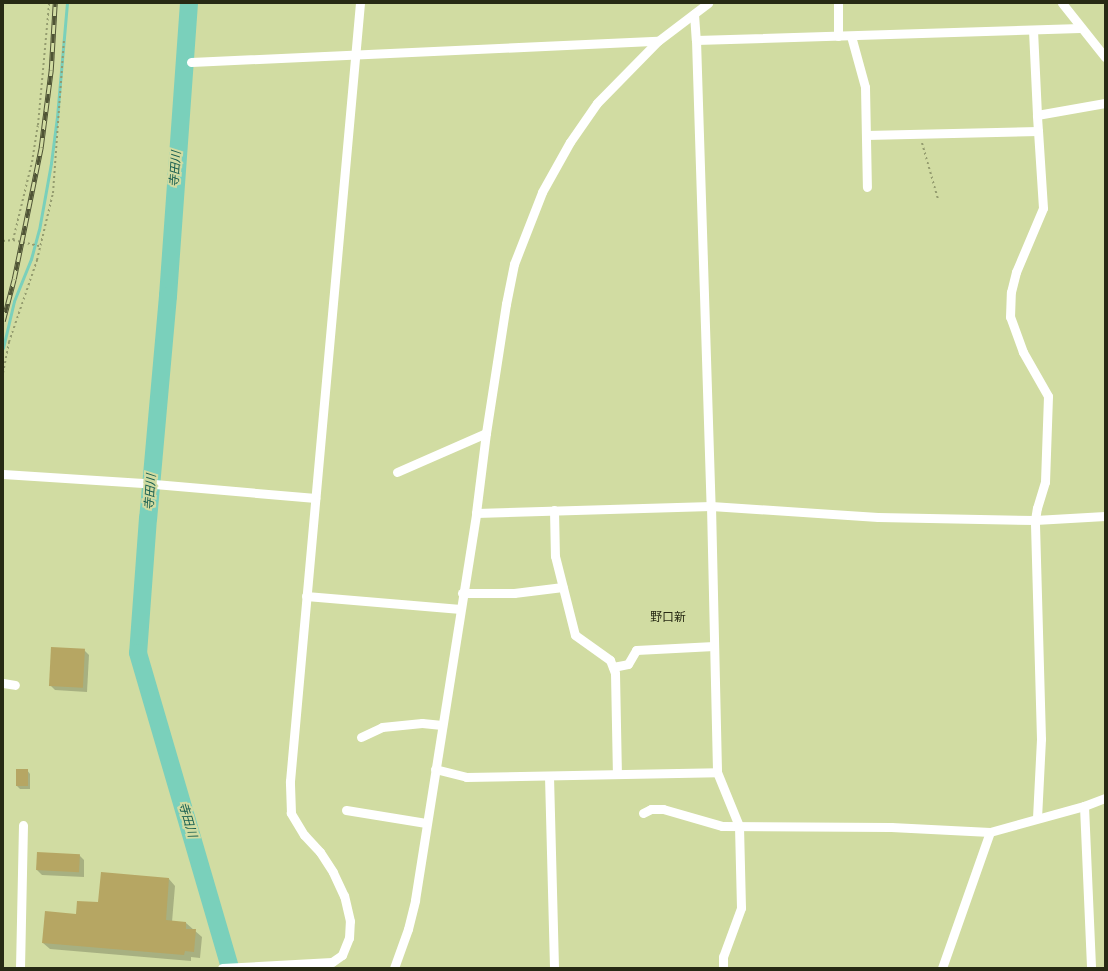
<!DOCTYPE html>
<meta charset="utf-8">
<style>
body{margin:0}
#map{position:relative;width:1108px;height:971px;overflow:hidden;background:#d1dca2;font-family:"Sofia Sans Condensed","Noto Sans JP",sans-serif}
div>[style]{position:absolute}
[style*='--x']{left:calc(var(--x)*1px);top:calc(var(--y)*1px);width:calc(var(--w)*1px);rotate:calc(var(--a)*1deg)}
.shadow>*{inset:0;background:#0003}
.stream>*{height:3px;margin:-1.5px;padding:0 1.5px;transform-origin:1.5px;border-radius:1.5px;background:#7ad0bb}
.river>*{height:18px;margin:-9px;padding:0 9px;transform-origin:9px;border-radius:9px;background:#7ad0bb}
.building>*{inset:0;background:#b6a663;transform-origin:0 0}
.path>*{height:2px;margin-top:-1px;transform-origin:0;background:repeating-linear-gradient(90deg,#949c6f 0 2px,transparent 0 5px)}
.street>*{height:9px;margin:-4.5px;padding:0 4.5px;transform-origin:4.5px;border-radius:4.5px;background:#fff}
.rail>*{height:4.5px;margin-top:-2.25px;transform-origin:0;background:repeating-linear-gradient(90deg,#d1dca2 0 9px,#4f5435 0 18px);box-sizing:border-box;border-block:1px solid #4f5435}
span{translate:-50% -50%;white-space:nowrap;text-align:center;line-height:1.15;-webkit-text-stroke:4px #d1dca2;paint-order:stroke}
.water-label{font-size:12px;color:#175d4f;font-style:italic}
.neighbourhood-label{font-size:12px;color:#272a14}
.frame{position:absolute;inset:0;border:4px solid #272a14;pointer-events:none}
</style>
<div id="map">
<div class="shadow">
<i style="clip-path:polygon(84px 650px,89px 655px,87px 692px,55px 690px,50px 685px)"></i>
<i style="clip-path:polygon(27px 770px,30px 774px,30px 789px,20px 789px,17px 786px)"></i>
<i style="clip-path:polygon(79px 855px,84px 860px,84px 877px,42px 875px,37px 870px)"></i>
<i style="clip-path:polygon(169px 879px,175px 886px,172px 922px,186px 923px,202px 937px,200px 958px,191px 957px,191px 961px,50px 949px,43px 943px,77px 915px,99px 903px)"></i>
</div>
<div class="stream">
<i style="--x:3;--y:348;--w:48;--a:-76.8"></i>
<i style="--x:14;--y:301;--w:45;--a:-68"></i>
<i style="--x:31;--y:259;--w:30;--a:-75"></i>
<i style="--x:39;--y:230;--w:68;--a:-79.8"></i>
<i style="--x:51;--y:163;--w:46;--a:-82.6"></i>
<i style="--x:57;--y:117;--w:114;--a:-85"></i>
</div>
<div class="river">
<i style="--x:189;--y:3;--w:294;--a:94.1"></i>
<i style="--x:168;--y:296;--w:223;--a:95.1"></i>
<i style="--x:148;--y:518;--w:135;--a:94.2"></i>
<i style="--x:138;--y:653;--w:328;--a:73.7"></i>
</div>
<div class="building">
<i style="left:51px;top:647px;width:34px;height:39px;rotate:3deg"></i>
<i style="left:28px;top:769px;width:17px;height:12px;rotate:90deg"></i>
<i style="left:37px;top:852px;width:43px;height:18px;rotate:3deg"></i>
<i style="clip-path:polygon(101px 872px,169px 878px,166px 920px,186px 922px,186px 929px,196px 929px,194px 952px,185px 951px,184px 955px,42px 943px,45px 911px,76px 914px,77px 901px,98px 902px)"></i>
</div>
<div class="path">
<i style="--x:922;--y:143;--w:58;--a:74.1"></i>
<i style="--x:13;--y:240;--w:28;--a:13"></i>
<i style="--x:3;--y:241;--w:10;--a:-6"></i>
<i style="--x:13;--y:240;--w:80;--a:-76.3"></i>
<i style="--x:32;--y:162;--w:37;--a:-81"></i>
<i style="--x:38;--y:125;--w:122;--a:-84.8"></i>
<i style="--x:3;--y:373;--w:32;--a:-79"></i>
<i style="--x:9;--y:342;--w:87;--a:-71.1"></i>
<i style="--x:37;--y:260;--w:69;--a:-76.6"></i>
<i style="--x:53;--y:193;--w:155;--a:-85.9"></i>
</div>
<div class="street">
<i style="--x:838;--y:3;--w:33;--a:90"></i>
<i style="--x:1062;--y:3;--w:69;--a:51.5"></i>
<i style="--x:694;--y:14;--w:26;--a:86"></i>
<i style="--x:696;--y:40;--w:466;--a:88.2"></i>
<i style="--x:711;--y:506;--w:266;--a:88.7"></i>
<i style="--x:717;--y:772;--w:58;--a:67.8"></i>
<i style="--x:739;--y:826;--w:82;--a:88.6"></i>
<i style="--x:741;--y:908;--w:52;--a:110.2"></i>
<i style="--x:723;--y:957;--w:11;--a:90"></i>
<i style="--x:1033;--y:30;--w:85;--a:87.3"></i>
<i style="--x:1037;--y:115;--w:69;--a:-10"></i>
<i style="--x:851;--y:36;--w:53;--a:74.6"></i>
<i style="--x:865;--y:87;--w:100;--a:88.9"></i>
<i style="--x:696;--y:40;--w:384;--a:-1.8"></i>
<i style="--x:191;--y:62;--w:467;--a:-2.6"></i>
<i style="--x:866;--y:135;--w:172;--a:-1.3"></i>
<i style="--x:1038;--y:131;--w:16;--a:-94"></i>
<i style="--x:397;--y:472;--w:97;--a:-23.7"></i>
<i style="--x:3;--y:474;--w:140;--a:3.7"></i>
<i style="--x:143;--y:483;--w:173;--a:5"></i>
<i style="--x:554;--y:510;--w:46;--a:88.8"></i>
<i style="--x:555;--y:556;--w:81;--a:75.8"></i>
<i style="--x:575;--y:635;--w:43;--a:35.5"></i>
<i style="--x:610;--y:660;--w:14;--a:69"></i>
<i style="--x:615;--y:673;--w:100;--a:88.9"></i>
<i style="--x:476;--y:513;--w:235;--a:-1.7"></i>
<i style="--x:711;--y:506;--w:167;--a:3.8"></i>
<i style="--x:878;--y:517;--w:157;--a:1.1"></i>
<i style="--x:1035;--y:520;--w:70;--a:-3.3"></i>
<i style="--x:462;--y:593;--w:52;--a:0"></i>
<i style="--x:514;--y:593;--w:49;--a:-7"></i>
<i style="--x:306;--y:596;--w:155;--a:4.8"></i>
<i style="--x:613;--y:667;--w:15;--a:-11"></i>
<i style="--x:628;--y:664;--w:16;--a:-60"></i>
<i style="--x:636;--y:650;--w:78;--a:-2.9"></i>
<i style="--x:3;--y:683;--w:12;--a:9"></i>
<i style="--x:361;--y:737;--w:23;--a:-25"></i>
<i style="--x:382;--y:727;--w:40;--a:-5.7"></i>
<i style="--x:422;--y:723;--w:20;--a:6"></i>
<i style="--x:435;--y:769;--w:32;--a:14"></i>
<i style="--x:466;--y:777;--w:251;--a:-1.1"></i>
<i style="--x:549;--y:776;--w:192;--a:88.5"></i>
<i style="--x:1084;--y:806;--w:162;--a:87.5"></i>
<i style="--x:346;--y:810;--w:81;--a:9.2"></i>
<i style="--x:643;--y:813;--w:9;--a:-27"></i>
<i style="--x:651;--y:809;--w:12;--a:0"></i>
<i style="--x:663;--y:809;--w:61;--a:16.1"></i>
<i style="--x:722;--y:826;--w:169;--a:0.3"></i>
<i style="--x:891;--y:827;--w:99;--a:2.9"></i>
<i style="--x:990;--y:832;--w:98;--a:-15.5"></i>
<i style="--x:1084;--y:806;--w:22;--a:-21"></i>
<i style="--x:1037;--y:818;--w:79;--a:-87.1"></i>
<i style="--x:1041;--y:739;--w:219;--a:-91.6"></i>
<i style="--x:1035;--y:520;--w:12;--a:-81"></i>
<i style="--x:1037;--y:508;--w:27;--a:-73"></i>
<i style="--x:1045;--y:482;--w:86;--a:-88"></i>
<i style="--x:1048;--y:396;--w:51;--a:-119.6"></i>
<i style="--x:1023;--y:352;--w:37;--a:-110"></i>
<i style="--x:1010;--y:317;--w:25;--a:-88"></i>
<i style="--x:1011;--y:292;--w:21;--a:-76"></i>
<i style="--x:1016;--y:272;--w:69;--a:-67.1"></i>
<i style="--x:1043;--y:208;--w:77;--a:-93.7"></i>
<i style="--x:20;--y:968;--w:143;--a:-88.8"></i>
<i style="--x:222;--y:968;--w:110;--a:-3.1"></i>
<i style="--x:332;--y:962;--w:12;--a:-35"></i>
<i style="--x:342;--y:955;--w:18;--a:-68"></i>
<i style="--x:349;--y:938;--w:17;--a:-87"></i>
<i style="--x:350;--y:921;--w:26;--a:-103"></i>
<i style="--x:344;--y:896;--w:26;--a:-115"></i>
<i style="--x:333;--y:872;--w:24;--a:-123"></i>
<i style="--x:320;--y:852;--w:23;--a:-133"></i>
<i style="--x:304;--y:835;--w:26;--a:-121"></i>
<i style="--x:291;--y:813;--w:32;--a:-92"></i>
<i style="--x:290;--y:781;--w:781;--a:-84.86"></i>
<i style="--x:394;--y:968;--w:41;--a:-70.3"></i>
<i style="--x:408;--y:929;--w:30;--a:-76"></i>
<i style="--x:415;--y:900;--w:392;--a:-81"></i>
<i style="--x:476;--y:513;--w:81;--a:-82.9"></i>
<i style="--x:486;--y:433;--w:131;--a:-81.2"></i>
<i style="--x:506;--y:304;--w:41;--a:-78.7"></i>
<i style="--x:514;--y:264;--w:77;--a:-68.7"></i>
<i style="--x:542;--y:192;--w:57;--a:-60.8"></i>
<i style="--x:570;--y:142;--w:47;--a:-55.3"></i>
<i style="--x:597;--y:103;--w:87;--a:-45.5"></i>
<i style="--x:658;--y:41;--w:63;--a:-37.2"></i>
<i style="--x:942;--y:968;--w:144;--a:-70.6"></i>
</div>
<div class="rail">
<i style="--x:3;--y:321;--w:43;--a:-75.3"></i>
<i style="--x:14;--y:279;--w:135;--a:-78.4"></i>
<i style="--x:41;--y:147;--w:78;--a:-82.6"></i>
<i style="--x:51;--y:70;--w:67;--a:-86.6"></i>
</div>
<div class="water-label">
<span style="left:176px;top:169px;rotate:-86deg">寺田川</span>
<span style="left:151px;top:492px;rotate:-86deg">寺田川</span>
<span style="left:187px;top:820px;rotate:74deg">寺田川</span>
</div>
<div class="neighbourhood-label">
<span style="left:668px;top:618px">野口新</span>
</div>
<div class="frame"></div>
</div>
